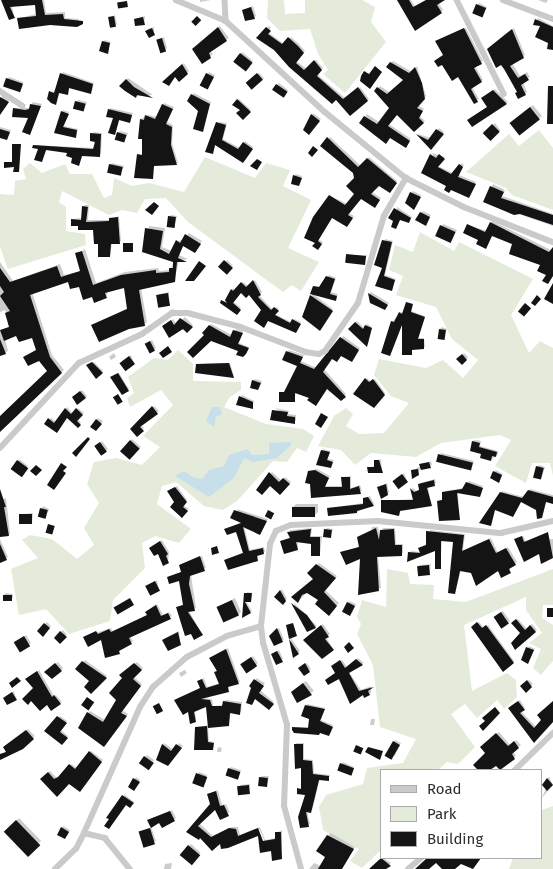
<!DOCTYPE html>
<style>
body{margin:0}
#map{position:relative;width:553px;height:869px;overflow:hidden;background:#fff;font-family:"Fira Sans",sans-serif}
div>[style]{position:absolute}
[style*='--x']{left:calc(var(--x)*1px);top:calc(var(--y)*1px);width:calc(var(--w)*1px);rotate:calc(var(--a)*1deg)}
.green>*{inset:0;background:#e4ebda}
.water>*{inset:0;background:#c6dfeb}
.shadow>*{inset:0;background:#0003;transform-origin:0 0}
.building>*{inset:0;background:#141414;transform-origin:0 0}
.street>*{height:5.5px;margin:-2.75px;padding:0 2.75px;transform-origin:2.75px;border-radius:2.75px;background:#cacaca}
span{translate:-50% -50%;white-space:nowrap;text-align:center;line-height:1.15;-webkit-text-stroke:5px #fff;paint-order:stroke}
.legend{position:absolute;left:380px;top:769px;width:162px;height:90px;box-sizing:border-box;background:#fff;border:1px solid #ababab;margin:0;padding:6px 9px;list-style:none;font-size:15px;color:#2d2d2d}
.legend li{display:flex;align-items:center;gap:10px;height:25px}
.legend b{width:25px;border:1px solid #ababab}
</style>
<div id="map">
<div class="green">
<i style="clip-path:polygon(268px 0,284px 0,285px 14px,305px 13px,305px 0,362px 0,375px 7px,371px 22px,386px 42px,345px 93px,323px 74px,328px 70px,318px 54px,310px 29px,280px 31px,267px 18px)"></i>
<i style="clip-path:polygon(539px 130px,553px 148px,553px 210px,512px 195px,506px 188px,466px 172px,509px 134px,519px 146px)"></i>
<i style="clip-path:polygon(205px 157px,255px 178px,266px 163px,290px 170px,283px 186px,311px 200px,288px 248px,319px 262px,301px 291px,292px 285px,283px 292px,188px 222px,166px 198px,145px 199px,137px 213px,122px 210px,109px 215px,62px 191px,59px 202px,66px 207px,66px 231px,85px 234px,86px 245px,8px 269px,0 247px,0 194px,14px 195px,15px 181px,26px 179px,23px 169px,30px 163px,42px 173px,65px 164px,70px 174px,92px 174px,104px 198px,112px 195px,114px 178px,132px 186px,149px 183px,184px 192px)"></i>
<i style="clip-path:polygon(420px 232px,454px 251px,459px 242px,533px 279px,511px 315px,529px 353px,540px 341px,553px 348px,553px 476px,550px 463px,532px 463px,526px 483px,495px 466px,511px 440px,500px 435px,441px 443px,416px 457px,371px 453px,355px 465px,341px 450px,318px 446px,334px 416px,346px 408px,353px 414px,346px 426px,359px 434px,384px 433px,409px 403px,391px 396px,374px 375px,379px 359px,426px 368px,443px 360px,463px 378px,478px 360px,452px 339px,436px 307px,396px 295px,403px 276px,389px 270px,395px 245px,413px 252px)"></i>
<i style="clip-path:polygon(178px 350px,193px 364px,193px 381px,241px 382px,241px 390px,230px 397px,224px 407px,266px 424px,303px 429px,314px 436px,306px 452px,297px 448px,287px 462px,273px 461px,237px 501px,223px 510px,204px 506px,176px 482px,162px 486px,157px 504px,191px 529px,179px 543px,155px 536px,142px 543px,145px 568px,113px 600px,110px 621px,69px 634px,46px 609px,19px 615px,11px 569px,38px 558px,22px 540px,30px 535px,52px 539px,77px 559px,94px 545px,84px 528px,99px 503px,87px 484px,94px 462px,116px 458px,142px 465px,160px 447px,143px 436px,173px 405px,161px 390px,130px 407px,127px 398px,134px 393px,128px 377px,154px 358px,168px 360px)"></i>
<i style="clip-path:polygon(387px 569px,408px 573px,410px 584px,434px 585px,433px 599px,466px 602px,553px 569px,553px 605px,543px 605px,542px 618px,553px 625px,553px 661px,541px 675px,533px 668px,541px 649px,529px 643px,542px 633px,526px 610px,526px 597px,464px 625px,472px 691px,507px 673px,516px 680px,517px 697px,504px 709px,497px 700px,477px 718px,465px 704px,451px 714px,475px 747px,458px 764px,447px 762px,438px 770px,382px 770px,382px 849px,362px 868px,350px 861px,359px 849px,323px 830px,319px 807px,326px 795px,363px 784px,367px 768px,403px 763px,416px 739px,380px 727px,373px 665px,357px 634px,361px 624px,357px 617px,362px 600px,386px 607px)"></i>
<i style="clip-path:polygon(553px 806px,553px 869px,509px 869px,513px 858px,542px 858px,542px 810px)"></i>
</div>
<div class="water">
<i style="clip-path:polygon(212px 407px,220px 407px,222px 414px,216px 417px,214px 427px,206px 421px)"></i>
<i style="clip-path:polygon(291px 442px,291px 445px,277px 458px,253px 462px,244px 458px,234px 478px,209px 497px,175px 476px,184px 471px,193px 477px,202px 479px,209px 470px,224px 466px,229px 455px,248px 449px,252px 455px,269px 454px,269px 443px)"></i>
</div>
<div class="shadow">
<i style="clip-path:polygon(3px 0,44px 0,46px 13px,65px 12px,65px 18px,79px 19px,78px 24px,19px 18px,37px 14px,36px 3px,12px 6px,14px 16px)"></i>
<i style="clip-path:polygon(200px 0,211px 0,200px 2px)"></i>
<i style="clip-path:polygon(397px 0,411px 0,415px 7px,426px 0,442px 0,438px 2px,443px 10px,415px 29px)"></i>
<i style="clip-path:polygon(538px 0,548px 0,546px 3px)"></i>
<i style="clip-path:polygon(479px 3px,487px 7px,482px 16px,477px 5px)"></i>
<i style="clip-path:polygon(253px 6px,256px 16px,254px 17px,243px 10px)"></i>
<i style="clip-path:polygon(115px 15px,117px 24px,115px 26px,109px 18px)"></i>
<i style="clip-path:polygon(145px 16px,144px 24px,135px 19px,137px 18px)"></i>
<i style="clip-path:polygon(538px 18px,553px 26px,553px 50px,542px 25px,535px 24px)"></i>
<i style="clip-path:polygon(220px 26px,229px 38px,210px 51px,213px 54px,203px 62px,194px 49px)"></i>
<i style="clip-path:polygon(269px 26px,271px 28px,268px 32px,284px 44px,291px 37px,299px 44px,305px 51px,296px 61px,307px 69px,316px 60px,323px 68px,317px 74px,346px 99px,360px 87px,369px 99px,350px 114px,336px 98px,332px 103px,275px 49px,258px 38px)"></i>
<i style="clip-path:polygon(154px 27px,154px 34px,147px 31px,148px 29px)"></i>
<i style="clip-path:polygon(466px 28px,483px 61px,475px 66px,483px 80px,472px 87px,479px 99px,475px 102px,458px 76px,442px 63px,445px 54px,438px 40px)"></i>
<i style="clip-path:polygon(514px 28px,525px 55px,512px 63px,520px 76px,527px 72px,530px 77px,523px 82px,527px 92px,525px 94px,491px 47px)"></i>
<i style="clip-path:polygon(164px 37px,167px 48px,165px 50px,157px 40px)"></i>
<i style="clip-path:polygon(105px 40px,111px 42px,107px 52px,103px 42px)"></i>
<i style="left:242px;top:52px;width:14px;height:11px;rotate:39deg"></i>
<i style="clip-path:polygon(393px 61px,412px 72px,417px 66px,426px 96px,418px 105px,424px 109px,420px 116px,425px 121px,414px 131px,396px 114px,389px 124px,411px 139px,407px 144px,361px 123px,367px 114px,379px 122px,390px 107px,378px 88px,380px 86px,389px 92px,405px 79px,390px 63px)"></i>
<i style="clip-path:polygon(184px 63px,189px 71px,179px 80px,175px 76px,164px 82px)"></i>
<i style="clip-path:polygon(63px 72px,94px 83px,92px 91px,70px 87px,67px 94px,60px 92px,56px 103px,50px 92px,56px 91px)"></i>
<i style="clip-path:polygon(209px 72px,215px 75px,207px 87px,200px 85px)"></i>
<i style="left:259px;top:73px;width:7px;height:15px;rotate:45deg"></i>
<i style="clip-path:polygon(9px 77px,23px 82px,21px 89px,7px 79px)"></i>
<i style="clip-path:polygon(128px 78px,153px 95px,136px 96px,121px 86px)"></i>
<i style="clip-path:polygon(279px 83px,288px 90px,285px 95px,277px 85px)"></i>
<i style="clip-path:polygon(495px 89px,508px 102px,472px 125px,488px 107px,484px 97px)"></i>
<i style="clip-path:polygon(194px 93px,211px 102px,202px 130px,199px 110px,192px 95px)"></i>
<i style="clip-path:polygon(2px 95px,9px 100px,5px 107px,0 107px)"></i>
<i style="clip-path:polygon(239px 99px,251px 110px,243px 118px,241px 110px,234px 104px)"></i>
<i style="clip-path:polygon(78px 100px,87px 102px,84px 110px,76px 102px)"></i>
<i style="clip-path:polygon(33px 102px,42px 104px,29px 134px,30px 117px,14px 108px,29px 108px)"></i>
<i style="clip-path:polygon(164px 103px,174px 107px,167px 122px,173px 125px,172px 143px,178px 163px,154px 164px,152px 177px,139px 155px,143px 154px,144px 138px,139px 138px,141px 119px,148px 115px,157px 117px)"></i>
<i style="clip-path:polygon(533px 105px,542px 116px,520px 134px,514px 120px)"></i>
<i style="clip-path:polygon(110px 108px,133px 113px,130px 122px,120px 119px,115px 134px,114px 118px,108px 116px)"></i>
<i style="clip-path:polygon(63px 110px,69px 112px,64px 126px,78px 129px,76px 136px,56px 132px)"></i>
<i style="clip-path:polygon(313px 113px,321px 119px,309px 133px,305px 130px)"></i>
<i style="clip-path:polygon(219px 122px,227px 123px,223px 139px,240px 148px,245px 141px,253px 147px,245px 160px,216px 144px,213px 152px)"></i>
<i style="left:495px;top:123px;width:9px;height:15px;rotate:54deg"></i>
<i style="clip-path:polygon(0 127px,11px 130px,7px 139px,0 137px)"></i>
<i style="clip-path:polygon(439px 128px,444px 132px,431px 148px,418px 134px,431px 138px)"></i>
<i style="clip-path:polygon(120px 131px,128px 133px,124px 142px,118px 133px)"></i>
<i style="clip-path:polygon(93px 132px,102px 133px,101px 154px,83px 155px,79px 164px,69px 152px,47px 149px,42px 161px,40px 148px,34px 145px,95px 148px)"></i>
<i style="clip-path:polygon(330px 137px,361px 166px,369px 157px,397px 181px,391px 190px,379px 184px,372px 192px,381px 198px,376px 205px,361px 198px,349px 213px,354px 216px,348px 224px,332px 217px,318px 239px,323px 242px,320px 247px,316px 242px,330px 196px,348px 204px,356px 194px,354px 173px,321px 146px)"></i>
<i style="clip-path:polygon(432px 153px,445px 157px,438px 166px,453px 173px,461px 163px,464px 165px,459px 175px,476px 182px,470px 195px,448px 185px)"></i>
<i style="clip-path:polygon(112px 163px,124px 166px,121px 174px,110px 165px)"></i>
<i style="clip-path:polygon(296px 174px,302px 176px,299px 185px,294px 176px)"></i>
<i style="clip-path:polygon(493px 184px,505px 190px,502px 196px,553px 214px,553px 226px,484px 202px)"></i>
<i style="clip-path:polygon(413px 191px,421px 195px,415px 207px,411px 193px)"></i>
<i style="clip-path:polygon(84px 205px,89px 205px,88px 220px,110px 220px,119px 216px,121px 241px,112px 243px,110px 256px,95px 229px,79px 225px,72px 219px,82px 218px)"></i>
<i style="clip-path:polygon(397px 207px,412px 217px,409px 222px,400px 218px,396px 228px)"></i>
<i style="clip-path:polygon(423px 211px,431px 215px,427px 223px,421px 213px)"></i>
<i style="clip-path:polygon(171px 215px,177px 216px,174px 227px,169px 217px)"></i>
<i style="clip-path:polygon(492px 221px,553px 251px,553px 275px,548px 275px,542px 264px,513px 244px,492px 235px,480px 239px,468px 225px,487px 231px)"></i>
<i style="clip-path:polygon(443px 224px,457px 230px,452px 239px,437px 235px)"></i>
<i style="clip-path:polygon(149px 226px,165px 228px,162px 247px,172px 251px,177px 241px,183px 240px,189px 233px,202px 241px,197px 249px,184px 245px,179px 255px,188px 259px,179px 261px,174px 281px,141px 288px,147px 322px,144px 325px,93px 325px,128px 308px,125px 286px,108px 291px,106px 297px,93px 295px,69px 280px,32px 292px,52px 355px,64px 370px,2px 428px,0 418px,48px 371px,32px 336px,17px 335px,5px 339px,8px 351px,0 355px,0 331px,10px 326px,5px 310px,0 312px,0 262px,13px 281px,60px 264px,64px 275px,82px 271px,77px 254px,85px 249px,96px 283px,125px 272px,158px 268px,159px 271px,170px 270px,174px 261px,144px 251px)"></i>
<i style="clip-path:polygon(385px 239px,393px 241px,385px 275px,396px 279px,391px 290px,377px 285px,383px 268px)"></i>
<i style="clip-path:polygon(367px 255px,364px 263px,348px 258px,349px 256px)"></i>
<i style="clip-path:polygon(227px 260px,233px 266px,227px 273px,220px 267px)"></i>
<i style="clip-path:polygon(329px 275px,336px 278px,331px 292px,338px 294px,335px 300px,314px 286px,321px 287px)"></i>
<i style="clip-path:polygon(255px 280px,262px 292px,259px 295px,273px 310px,276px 307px,279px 309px,275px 314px,291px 322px,294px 319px,301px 322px,297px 330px,263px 310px,249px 294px,241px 292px,234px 302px,241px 308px,238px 313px,221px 302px,227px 300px,233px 288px,235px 290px,243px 282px,248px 286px)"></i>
<i style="clip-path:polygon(169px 292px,169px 305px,157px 296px,159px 294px)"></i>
<i style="clip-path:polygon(371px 292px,389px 303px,385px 308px,368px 295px)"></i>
<i style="clip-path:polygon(313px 294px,333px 309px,322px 327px,311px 296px)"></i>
<i style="clip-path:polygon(411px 311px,425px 316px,418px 338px,424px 338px,425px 347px,412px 348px,411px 353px,403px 322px,390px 355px,392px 322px,401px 312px)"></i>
<i style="clip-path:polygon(185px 317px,193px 325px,187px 331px,165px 325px,173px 319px,176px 324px)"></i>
<i style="clip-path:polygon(357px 321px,364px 328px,367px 324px,372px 327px,368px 344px,350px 329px)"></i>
<i style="clip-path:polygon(211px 324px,232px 335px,236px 329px,243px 331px,239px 343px,249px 347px,244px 354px,210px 339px,204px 333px)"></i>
<i style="clip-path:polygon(442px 327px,447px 329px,443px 339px,440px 329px)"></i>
<i style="clip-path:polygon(343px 336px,360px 348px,354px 359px,341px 355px,332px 357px,324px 369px,346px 394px,341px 399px,327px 387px,311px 397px,296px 392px,294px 401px,280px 393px,286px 391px,298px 366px,284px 359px,289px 350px,304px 355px,301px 361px,317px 368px)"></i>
<i style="clip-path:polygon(152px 340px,156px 348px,151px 352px,148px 342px)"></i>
<i style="clip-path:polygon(114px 353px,116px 357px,111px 360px,109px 357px)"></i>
<i style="left:464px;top:353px;width:6px;height:8px;rotate:45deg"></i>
<i style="clip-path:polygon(131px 355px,134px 363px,122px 361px)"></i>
<i style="clip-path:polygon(94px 362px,103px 371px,96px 377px,89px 364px)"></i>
<i style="clip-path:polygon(230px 363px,234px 377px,197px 372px,199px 364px)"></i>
<i style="clip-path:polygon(119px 373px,129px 389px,128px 390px,113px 376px)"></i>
<i style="clip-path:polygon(367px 378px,371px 382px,375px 379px,385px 393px,374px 406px,355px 394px)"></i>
<i style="clip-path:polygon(255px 379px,262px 381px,258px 389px,253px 381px)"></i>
<i style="clip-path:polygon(82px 390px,87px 396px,78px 403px,73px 398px)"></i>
<i style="clip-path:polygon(242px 395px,254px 401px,252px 408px,238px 404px)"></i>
<i style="clip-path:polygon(154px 406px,159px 411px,141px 425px,144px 428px,137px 435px,132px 429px)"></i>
<i style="clip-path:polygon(67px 407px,73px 414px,78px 408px,84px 413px,78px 419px,81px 423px,78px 426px,67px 416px,58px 430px,45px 424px,51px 418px,56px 422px)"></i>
<i style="clip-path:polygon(275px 408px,289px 411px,288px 414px,296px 415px,296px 421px)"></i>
<i style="clip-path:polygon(98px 418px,103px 421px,96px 430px,92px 426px)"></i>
<i style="left:132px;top:439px;width:12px;height:16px;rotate:42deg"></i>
<i style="clip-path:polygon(475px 440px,481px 441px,480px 446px,498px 451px,498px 454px,491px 460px,473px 441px)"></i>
<i style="clip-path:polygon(102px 441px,108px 449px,106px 451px,97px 445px)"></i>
<i style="clip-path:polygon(323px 449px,330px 451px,328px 459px,334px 460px,331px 467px,318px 464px)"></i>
<i style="clip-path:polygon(441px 453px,474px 461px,472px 467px,440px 461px)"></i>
<i style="clip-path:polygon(19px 459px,28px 466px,23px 474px,18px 461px)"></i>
<i style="clip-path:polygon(381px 459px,382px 472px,368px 468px,375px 466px,375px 461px)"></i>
<i style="clip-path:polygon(431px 461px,432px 465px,420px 469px,418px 474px,413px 470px)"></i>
<i style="clip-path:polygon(539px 465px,545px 467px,541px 479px,537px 467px)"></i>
<i style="clip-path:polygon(317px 469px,330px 476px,325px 486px,343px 486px,343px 477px,351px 476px,351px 488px,360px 485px,362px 491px,312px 496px,310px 471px)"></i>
<i style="clip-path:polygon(496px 470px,503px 474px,500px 480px,494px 472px)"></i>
<i style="clip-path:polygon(272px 472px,282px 481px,285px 477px,291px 482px,280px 494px,270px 485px,257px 489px)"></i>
<i style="clip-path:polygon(404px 473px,407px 481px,395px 479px)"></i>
<i style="clip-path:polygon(435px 479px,436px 483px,428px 486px,431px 505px,401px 509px,399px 515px,382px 501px,414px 499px,412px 487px,416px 491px,421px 490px,421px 483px)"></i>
<i style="clip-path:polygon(469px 481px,483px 486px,481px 494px,458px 492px,459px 518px,438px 501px,443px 499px,445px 491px,464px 488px)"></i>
<i style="clip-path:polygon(387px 483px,389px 492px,388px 494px,378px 488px)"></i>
<i style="clip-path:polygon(177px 486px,187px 500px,183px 505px,189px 509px,182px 516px,170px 490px)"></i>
<i style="clip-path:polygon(530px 489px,553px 495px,553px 503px,546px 501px,542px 517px,537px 509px,521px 501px,513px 516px,495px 509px,490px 525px,481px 522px,502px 491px,524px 497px)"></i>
<i style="clip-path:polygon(370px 496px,374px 504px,357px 512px,328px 508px,364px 503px,364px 498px)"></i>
<i style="clip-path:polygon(6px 498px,10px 534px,0 536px,0 500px)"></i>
<i style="clip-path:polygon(296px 504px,318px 504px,318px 512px,315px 515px,293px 507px)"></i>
<i style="left:43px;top:506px;width:7px;height:11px;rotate:27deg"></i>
<i style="clip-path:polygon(237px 509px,268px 519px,260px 534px,244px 526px,250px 550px,264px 547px,265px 552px,258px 555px,258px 560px,225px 560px,244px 552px,236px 531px,226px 529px,242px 522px)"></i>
<i style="clip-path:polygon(33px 513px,32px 523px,20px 516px,22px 514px)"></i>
<i style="clip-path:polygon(372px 527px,378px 527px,380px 537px,383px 528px,395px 528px,396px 544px,403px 544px,403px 553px,378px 555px,381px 588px,360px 593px,361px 557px,342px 553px,361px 546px,358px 537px,371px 532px)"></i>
<i style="clip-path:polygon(312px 528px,311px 536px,322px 536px,320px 554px,312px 543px,298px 541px,298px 549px,282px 541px,291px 537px,290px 530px)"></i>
<i style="clip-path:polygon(327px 528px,333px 529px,330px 537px,325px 530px)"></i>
<i style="clip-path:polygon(430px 530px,465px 534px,463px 551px,491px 538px,498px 553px,508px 547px,517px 562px,510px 567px,510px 572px,461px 570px,455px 593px,455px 540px,442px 540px,440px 568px,436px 550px,409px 560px,411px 551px,421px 552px,419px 548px,427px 544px)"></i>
<i style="clip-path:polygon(523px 536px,526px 542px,553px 539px,553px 557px,542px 563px,540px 552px,517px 538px)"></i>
<i style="clip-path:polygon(0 539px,8px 557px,1px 561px,0 558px)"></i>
<i style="clip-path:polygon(162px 540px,169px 552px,168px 562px,152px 546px)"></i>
<i style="clip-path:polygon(202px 556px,206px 568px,191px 575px,196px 608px,189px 611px,202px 634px,178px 607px,184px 604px,180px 580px,168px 577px,182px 572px,182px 564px)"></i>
<i style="clip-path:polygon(319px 563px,337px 576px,325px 590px,339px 603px,331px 612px,308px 591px,298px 602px,293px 597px,315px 578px,309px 573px)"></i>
<i style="clip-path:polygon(431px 564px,429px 574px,418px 566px,420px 565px)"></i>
<i style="clip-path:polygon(157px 580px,159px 590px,148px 585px)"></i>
<i style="clip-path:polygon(282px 589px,287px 599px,283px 603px,276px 597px)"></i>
<i style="clip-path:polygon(247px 592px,252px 593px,251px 600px,246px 601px,252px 611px,244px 616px)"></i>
<i style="clip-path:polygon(6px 593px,13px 594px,13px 598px,4px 595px)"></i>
<i style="clip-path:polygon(235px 598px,241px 612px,238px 615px,218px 607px)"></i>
<i style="clip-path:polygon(349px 601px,356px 604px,352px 613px,348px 603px)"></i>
<i style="clip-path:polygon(293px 602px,317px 626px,315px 627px,308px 630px)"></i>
<i style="clip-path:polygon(157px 604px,163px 615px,169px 612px,172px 616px,130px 636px,133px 641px,120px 649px,119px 653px,102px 639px,86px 636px,111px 628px,113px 632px,148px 615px,148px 610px)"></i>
<i style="clip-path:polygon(503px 611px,510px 621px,508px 623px,496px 615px)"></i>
<i style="clip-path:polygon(518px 619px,527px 629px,532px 624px,537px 630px,516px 648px,522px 633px,513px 623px)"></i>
<i style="clip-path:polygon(47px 622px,51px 626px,43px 635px,38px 631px)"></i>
<i style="clip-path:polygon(479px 622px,484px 628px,488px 625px,514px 661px,503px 670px,473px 627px)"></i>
<i style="clip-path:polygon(323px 624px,330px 634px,326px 637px,333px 649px,305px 640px)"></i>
<i style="clip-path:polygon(287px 625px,290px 637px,300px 651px,294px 656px)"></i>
<i style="clip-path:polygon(279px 628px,284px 639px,282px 641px,271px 636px)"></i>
<i style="left:63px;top:630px;width:6px;height:11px;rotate:51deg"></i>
<i style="clip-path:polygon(179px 631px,180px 644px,163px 640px,165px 638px)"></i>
<i style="clip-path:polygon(26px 635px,31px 643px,21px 650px,17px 641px)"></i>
<i style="clip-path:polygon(529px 646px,535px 649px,528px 662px,528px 648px)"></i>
<i style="clip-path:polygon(228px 648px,240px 682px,229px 686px,228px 691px,202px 698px,212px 699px,213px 706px,224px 705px,225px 700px,242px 702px,241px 712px,231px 712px,228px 725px,208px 727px,209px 741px,214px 742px,212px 748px,196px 728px,209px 725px,207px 705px,195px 710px,196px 721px,189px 710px,201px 688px,200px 680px,204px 678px,207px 687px,220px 683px,212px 657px)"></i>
<i style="clip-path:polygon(279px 650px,283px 659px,282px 660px,274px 653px)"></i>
<i style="clip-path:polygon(253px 656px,258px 663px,246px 672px,243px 663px)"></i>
<i style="clip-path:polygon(358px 658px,364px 663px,349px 672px,361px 690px,371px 686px,371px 693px,363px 693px,350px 702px,332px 667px,342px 660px,347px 667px)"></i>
<i style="clip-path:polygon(85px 660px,107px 676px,91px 692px,91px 681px,77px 669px)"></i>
<i style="left:58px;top:662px;width:8px;height:16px;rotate:50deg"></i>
<i style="clip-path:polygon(137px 662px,143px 668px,134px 677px,142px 684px,122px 710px,128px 714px,106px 743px,88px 713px,90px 711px,105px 720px,118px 700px,124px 678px,121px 675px)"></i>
<i style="clip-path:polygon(307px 663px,311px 669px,304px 675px,301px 667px)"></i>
<i style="clip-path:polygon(39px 670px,54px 696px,56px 695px,62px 702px,60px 703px,32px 700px,34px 688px,28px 678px)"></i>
<i style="clip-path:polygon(185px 670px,187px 673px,181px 677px,179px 673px)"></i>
<i style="clip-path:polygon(256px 678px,265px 683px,260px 690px,274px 702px,268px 708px,255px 698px,252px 704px)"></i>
<i style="clip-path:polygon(529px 680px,533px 684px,526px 691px,522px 686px)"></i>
<i style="clip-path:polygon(306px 681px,314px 691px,297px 701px,296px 689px)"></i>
<i style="clip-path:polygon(14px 691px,16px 699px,6px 696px)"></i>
<i style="clip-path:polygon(520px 700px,525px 708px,521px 711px,536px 727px,553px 702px,553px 721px,534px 741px,511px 706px)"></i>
<i style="clip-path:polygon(307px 704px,325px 708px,321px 720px,333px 725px,330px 733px,293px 727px,310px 727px)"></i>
<i style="clip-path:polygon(60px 716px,67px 721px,61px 730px,68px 736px,62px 744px,46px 730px)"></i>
<i style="clip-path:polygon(371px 719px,375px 719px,374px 725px,370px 725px)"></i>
<i style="clip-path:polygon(28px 729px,35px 736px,22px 748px,0 757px,7px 751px,6px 746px)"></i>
<i style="clip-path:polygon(499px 732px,510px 745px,516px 740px,521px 745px,513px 751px,516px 756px,500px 769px,496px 764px,488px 770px,480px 770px,475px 765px,486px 753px,481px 747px)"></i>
<i style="clip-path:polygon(395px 740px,401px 743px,394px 757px,394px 742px)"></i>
<i style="clip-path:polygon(164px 743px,174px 750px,179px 743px,183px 746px,168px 765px,160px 748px)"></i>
<i style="clip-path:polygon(296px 743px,304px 743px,304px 759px,313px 760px,314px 773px,330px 775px,328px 780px,320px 779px,312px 810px,307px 811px,310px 824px,301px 827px,306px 794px,298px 789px,302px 788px,303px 767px)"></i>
<i style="clip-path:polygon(218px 747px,222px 748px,221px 752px,217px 752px)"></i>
<i style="clip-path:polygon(91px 751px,103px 760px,82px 789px,69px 782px,41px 779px,50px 771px,57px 778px,71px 764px,77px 768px)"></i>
<i style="clip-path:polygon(147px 755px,154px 760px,150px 767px,145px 757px)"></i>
<i style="clip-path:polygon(343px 762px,354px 767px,352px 773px,339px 769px)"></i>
<i style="clip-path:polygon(231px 767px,241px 770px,238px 778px,229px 769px)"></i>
<i style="clip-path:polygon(199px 772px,207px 775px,203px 785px,193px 783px)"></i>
<i style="clip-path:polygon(262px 776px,269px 776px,267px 786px,260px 778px)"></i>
<i style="clip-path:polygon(136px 777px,140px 780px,136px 787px,130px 786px)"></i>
<i style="clip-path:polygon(549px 777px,553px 785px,542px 798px,546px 788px,542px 784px)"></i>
<i style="clip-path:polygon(250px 784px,249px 792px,239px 787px,240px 785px)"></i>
<i style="clip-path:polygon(evenodd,218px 790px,222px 805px,226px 804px,230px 813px,216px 808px,199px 823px,213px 836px,232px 827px,238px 827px,240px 835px,260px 827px,265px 840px,276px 838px,276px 833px,282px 830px,281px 858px,272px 850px,261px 852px,259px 835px,221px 842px,188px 831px,211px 805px,208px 794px,218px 790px,259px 828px,267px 847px,264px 848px,259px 835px,259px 828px)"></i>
<i style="clip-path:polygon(124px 794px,134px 802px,130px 806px,126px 803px)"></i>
<i style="clip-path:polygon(172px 810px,176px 818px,163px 826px,160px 821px,148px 820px)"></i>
<i style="left:19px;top:818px;width:32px;height:20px;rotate:46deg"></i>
<i style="clip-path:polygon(63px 826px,70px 830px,67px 836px,62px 828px)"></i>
<i style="clip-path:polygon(151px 827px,156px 841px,154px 842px,140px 832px)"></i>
<i style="clip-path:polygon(330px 833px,355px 847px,342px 869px,309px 869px,314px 863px,321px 866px,327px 856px,318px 850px)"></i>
<i style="left:191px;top:844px;width:13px;height:14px;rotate:42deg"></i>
<i style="clip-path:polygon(383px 858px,391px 863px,384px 869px,370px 869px)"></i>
<i style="clip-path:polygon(430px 858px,481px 858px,472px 869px,461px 862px,454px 869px,444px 869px,436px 862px,427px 869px,417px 869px)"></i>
<i style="clip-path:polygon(172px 863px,171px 869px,164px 869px,165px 864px)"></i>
</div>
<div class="building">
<i style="clip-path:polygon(1px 0,42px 0,45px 15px,63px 14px,64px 19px,83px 21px,83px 24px,77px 27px,50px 25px,19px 29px,17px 18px,36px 16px,35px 5px,10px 7px,15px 18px,9px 20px)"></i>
<i style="clip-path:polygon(397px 0,409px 0,413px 7px,426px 0,445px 0,437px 5px,442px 13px,415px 31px)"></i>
<i style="left:127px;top:1px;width:6px;height:10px;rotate:81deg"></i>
<i style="left:476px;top:4px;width:11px;height:10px;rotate:22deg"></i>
<i style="clip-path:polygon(251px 7px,255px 19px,245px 21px,242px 10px)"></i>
<i style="left:114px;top:16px;width:11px;height:6px;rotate:80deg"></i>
<i style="left:197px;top:16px;width:6px;height:8px;rotate:45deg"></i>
<i style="clip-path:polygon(143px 17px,145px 25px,135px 26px,134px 19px)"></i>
<i style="clip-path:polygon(535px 19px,553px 27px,553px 50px,547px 49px,548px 43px,535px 37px,540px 26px,533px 25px)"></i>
<i style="clip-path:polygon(218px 27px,227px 41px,209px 53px,211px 58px,202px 64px,192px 49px)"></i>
<i style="clip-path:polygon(266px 27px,271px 31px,268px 34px,282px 44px,288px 37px,298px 46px,304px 53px,296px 63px,304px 70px,314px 60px,322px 70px,317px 76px,343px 99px,358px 87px,368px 101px,350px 116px,336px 100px,332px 104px,289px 67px,274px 50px,256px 38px)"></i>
<i style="clip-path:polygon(152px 28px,155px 35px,149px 38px,145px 31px)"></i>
<i style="clip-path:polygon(464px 28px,482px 64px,474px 68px,482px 82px,471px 89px,478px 102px,474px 104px,458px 77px,452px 81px,442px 65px,438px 67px,434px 61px,443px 55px,435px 41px)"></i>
<i style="clip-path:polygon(512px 29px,524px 58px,510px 66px,518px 78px,525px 74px,529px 80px,521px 85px,526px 95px,518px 99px,515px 93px,517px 92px,504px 69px,501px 65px,496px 68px,487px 49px)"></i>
<i style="left:162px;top:38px;width:14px;height:6px;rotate:73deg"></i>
<i style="clip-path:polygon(102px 41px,110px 43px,108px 54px,99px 51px)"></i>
<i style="left:240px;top:53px;width:16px;height:11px;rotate:38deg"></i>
<i style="clip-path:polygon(390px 62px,409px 73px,415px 67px,422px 83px,425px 99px,417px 108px,423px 111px,419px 118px,424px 123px,414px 132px,397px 115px,388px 126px,410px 141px,406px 148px,390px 138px,386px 144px,359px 123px,364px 116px,377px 124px,389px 108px,374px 91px,377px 87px,387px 94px,403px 80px,386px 67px)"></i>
<i style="clip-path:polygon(182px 64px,188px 74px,179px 82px,175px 77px,169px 86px,162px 82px)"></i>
<i style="clip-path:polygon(375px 66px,382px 72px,370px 89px,360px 81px,361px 76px,364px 71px,369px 74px)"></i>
<i style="clip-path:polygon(60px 73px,93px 84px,91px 94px,69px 88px,68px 95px,59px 93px,56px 105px,51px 103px,47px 99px,49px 91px,54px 93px)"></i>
<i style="left:206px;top:73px;width:9px;height:14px;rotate:27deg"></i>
<i style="left:257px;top:73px;width:9px;height:15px;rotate:49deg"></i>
<i style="left:6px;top:78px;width:18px;height:9px;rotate:19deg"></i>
<i style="clip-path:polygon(126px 79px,134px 87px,153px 98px,137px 95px,136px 98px,125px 91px,119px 86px)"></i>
<i style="left:276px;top:84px;width:14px;height:7px;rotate:34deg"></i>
<i style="clip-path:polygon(548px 86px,553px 86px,553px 124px,547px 124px)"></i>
<i style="clip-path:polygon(493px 90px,507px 104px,472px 127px,467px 120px,487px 107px,481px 98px)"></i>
<i style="clip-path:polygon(191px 94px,210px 104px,203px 132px,193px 129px,198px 111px,187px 101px)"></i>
<i style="clip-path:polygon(0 97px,9px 102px,0 115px)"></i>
<i style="clip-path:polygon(237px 99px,251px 112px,243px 120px,236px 113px,240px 110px,232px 105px)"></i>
<i style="left:75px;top:101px;width:11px;height:8px;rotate:15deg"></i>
<i style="clip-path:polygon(30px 104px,41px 106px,30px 135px,22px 132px,28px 118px,12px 117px,13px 108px,25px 110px,29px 109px)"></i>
<i style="clip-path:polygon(162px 104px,173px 109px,166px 124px,172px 127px,171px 145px,177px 165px,154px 166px,153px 179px,134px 178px,137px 154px,142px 155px,142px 139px,138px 139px,140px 119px,144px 120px,145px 115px,155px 119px)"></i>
<i style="left:530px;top:107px;width:16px;height:26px;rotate:52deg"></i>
<i style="clip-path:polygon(108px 109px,132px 115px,130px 123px,119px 120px,115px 135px,108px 133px,113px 118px,106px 117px)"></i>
<i style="clip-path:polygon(61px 111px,69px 114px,63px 127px,77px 130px,76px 138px,54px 133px)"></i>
<i style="clip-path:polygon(311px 114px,320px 121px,309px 135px,303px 130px)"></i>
<i style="clip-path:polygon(216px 122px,226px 125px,222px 140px,238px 149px,243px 142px,253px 149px,243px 163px,215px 145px,213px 154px,205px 152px)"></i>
<i style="left:492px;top:124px;width:11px;height:13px;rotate:45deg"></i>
<i style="clip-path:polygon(0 129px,10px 132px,7px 140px,0 138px)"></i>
<i style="clip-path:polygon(436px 129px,444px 134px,431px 150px,416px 134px,428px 140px)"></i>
<i style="left:117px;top:132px;width:10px;height:8px;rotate:17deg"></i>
<i style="clip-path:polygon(90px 133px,101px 134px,100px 157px,82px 156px,79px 166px,71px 163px,72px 158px,66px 156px,67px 153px,46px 150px,42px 162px,34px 160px,38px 149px,32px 148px,33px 145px,93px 149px,95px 142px,90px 141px)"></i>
<i style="clip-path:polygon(327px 137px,358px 167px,367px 158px,397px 183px,390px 193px,379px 186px,371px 194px,380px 200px,375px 208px,361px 199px,348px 215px,353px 218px,347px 227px,332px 218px,318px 241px,322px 244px,318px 250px,312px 246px,315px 243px,304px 238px,313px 217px,329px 195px,345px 205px,354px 194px,346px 186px,354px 178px,353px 173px,320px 146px)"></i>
<i style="clip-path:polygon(12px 144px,21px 144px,19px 172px,13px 172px,14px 167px,4px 168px,4px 162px,12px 162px)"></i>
<i style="clip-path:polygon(313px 146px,318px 150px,312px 157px,308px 153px)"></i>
<i style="clip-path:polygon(430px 154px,436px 158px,439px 154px,445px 159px,438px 167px,451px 174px,459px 164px,463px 167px,458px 177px,476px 184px,469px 198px,451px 190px,449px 193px,444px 190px,446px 186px,421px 173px)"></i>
<i style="clip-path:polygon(257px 159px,262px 162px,257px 170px,250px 166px)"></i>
<i style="left:109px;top:164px;width:14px;height:9px;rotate:12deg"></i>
<i style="clip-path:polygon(293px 175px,302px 178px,299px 186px,291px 184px)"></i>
<i style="clip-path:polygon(490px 186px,504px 192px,501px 198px,553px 215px,553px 225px,520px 214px,514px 215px,483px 202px)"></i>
<i style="clip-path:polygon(410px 192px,421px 197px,414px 210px,405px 203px)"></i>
<i style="clip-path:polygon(154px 202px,159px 206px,152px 215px,145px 210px)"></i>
<i style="clip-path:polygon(82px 206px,88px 207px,86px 222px,109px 221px,109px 218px,118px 217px,120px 244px,111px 244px,110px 257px,98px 257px,98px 244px,94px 244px,93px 230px,78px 230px,78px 226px,71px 226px,71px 219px,81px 220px)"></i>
<i style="clip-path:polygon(394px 208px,411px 218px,409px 223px,400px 220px,396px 229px,391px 227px,393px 221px,388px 218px)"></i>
<i style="clip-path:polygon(420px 212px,430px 217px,426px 226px,415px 220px)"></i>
<i style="left:168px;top:216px;width:8px;height:11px;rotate:7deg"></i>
<i style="clip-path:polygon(490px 222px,549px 252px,553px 247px,553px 276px,548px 284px,542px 281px,546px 275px,537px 271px,540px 265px,509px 254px,512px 244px,492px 236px,486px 249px,476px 244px,478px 240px,463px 233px,467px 224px,485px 232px)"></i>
<i style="left:440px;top:225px;width:17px;height:12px;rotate:24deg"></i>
<i style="clip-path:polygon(145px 228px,163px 231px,160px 249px,169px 254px,176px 240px,180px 243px,185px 234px,201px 244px,195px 253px,183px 246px,178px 258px,187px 262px,177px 262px,175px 282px,139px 290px,145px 326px,129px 329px,99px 342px,91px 325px,127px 309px,124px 288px,105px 293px,107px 298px,94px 303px,92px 297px,83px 300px,79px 287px,70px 289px,68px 282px,30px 295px,50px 357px,62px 373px,0 432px,0 416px,47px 371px,39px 361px,28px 366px,23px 357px,36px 350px,32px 338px,19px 342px,16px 336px,4px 341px,0 330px,9px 327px,5px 313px,10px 311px,0 296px,4px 292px,0 286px,0 268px,10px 282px,57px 266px,61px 277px,80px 271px,75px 253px,82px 251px,93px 285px,121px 275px,156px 270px,156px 273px,169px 272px,169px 268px,173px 268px,173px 262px,142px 252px)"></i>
<i style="clip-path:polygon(382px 240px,392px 242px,384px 276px,395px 280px,392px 291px,375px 286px,382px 268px,374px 265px)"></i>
<i style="left:123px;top:243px;width:10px;height:9px"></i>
<i style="left:366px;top:256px;width:9px;height:20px;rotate:96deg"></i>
<i style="left:224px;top:260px;width:12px;height:9px;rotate:42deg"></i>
<i style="clip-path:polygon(199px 261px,206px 266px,194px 281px,185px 281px)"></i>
<i style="clip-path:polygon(326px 276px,335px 279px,330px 294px,337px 296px,336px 301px,310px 294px,313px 286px,319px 287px)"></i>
<i style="clip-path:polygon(253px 280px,261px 295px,258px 297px,271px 310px,274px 307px,279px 311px,275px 315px,290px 323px,292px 319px,301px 324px,296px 333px,268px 321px,264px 328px,254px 321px,261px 310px,249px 295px,246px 298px,241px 293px,233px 303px,241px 310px,237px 315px,220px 303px,221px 300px,227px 303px,225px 300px,231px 289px,233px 291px,241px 282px,246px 287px)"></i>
<i style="clip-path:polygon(553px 283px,553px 304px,544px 299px)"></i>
<i style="left:168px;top:293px;width:13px;height:12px;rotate:81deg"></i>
<i style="clip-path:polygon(368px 293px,388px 305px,385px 310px,370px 303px)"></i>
<i style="clip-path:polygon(310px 295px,333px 311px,320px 331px,302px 317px)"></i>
<i style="clip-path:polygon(537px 295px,541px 299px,535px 306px,531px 303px)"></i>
<i style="clip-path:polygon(406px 302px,413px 304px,411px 312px,425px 317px,418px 339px,424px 339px,424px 349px,412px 350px,412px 355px,402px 355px,402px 325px,390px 356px,381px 353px,391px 321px,394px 322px,399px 312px,402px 314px)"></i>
<i style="left:525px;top:303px;width:8px;height:11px;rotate:40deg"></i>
<i style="clip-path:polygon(180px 318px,193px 327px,187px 333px,183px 329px,169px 338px,162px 326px,171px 320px,174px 325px)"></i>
<i style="clip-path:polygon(355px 322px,363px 329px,365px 325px,372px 328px,367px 347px,348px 329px)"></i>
<i style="clip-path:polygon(209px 325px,230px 337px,233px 330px,243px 333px,238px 344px,249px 348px,246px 354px,243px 357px,236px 355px,238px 351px,211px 341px,193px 358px,187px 352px,204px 335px,202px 333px)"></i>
<i style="left:439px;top:329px;width:7px;height:10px;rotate:8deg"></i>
<i style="clip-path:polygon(340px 337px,359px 350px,352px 362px,341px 356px,337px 362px,332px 359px,323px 372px,346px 397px,341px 401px,327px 389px,316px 406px,307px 400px,309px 398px,295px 393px,295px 402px,279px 402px,279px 392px,284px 392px,297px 366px,282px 360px,286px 351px,303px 357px,300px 363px,314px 369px)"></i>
<i style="clip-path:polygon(0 339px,6px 354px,0 356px)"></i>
<i style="left:150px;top:341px;width:11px;height:6px;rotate:63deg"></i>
<i style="clip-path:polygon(168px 346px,172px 352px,163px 358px,159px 353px)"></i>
<i style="clip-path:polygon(462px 354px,467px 360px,462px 365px,456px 359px)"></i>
<i style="left:129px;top:356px;width:10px;height:12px;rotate:53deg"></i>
<i style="clip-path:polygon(92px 362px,103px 373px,96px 379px,86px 365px)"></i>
<i style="clip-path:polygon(229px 363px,234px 378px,195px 373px,196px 364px)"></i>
<i style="clip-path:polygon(118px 373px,129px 391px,122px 395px,110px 377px)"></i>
<i style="clip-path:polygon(365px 378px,369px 382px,373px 379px,385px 395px,374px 408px,353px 394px)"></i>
<i style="clip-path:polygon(252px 380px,261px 383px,258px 390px,250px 388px)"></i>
<i style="clip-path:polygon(80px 391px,86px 398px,77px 405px,72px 397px)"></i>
<i style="left:118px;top:394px;width:9px;height:6px;rotate:58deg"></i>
<i style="clip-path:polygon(239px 396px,253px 402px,253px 409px,236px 405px)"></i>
<i style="clip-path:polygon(152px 406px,158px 414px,140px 427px,144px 431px,137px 437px,130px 429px)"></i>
<i style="clip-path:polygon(65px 408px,71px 414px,76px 408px,83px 415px,77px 421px,81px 425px,78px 428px,67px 418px,57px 433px,44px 424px,48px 418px,54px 423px)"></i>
<i style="clip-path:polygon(272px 410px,288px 412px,287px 416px,295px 417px,295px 424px,270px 420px)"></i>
<i style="clip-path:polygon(321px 413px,328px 417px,321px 428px,315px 424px)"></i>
<i style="clip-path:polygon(96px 419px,102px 424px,96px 431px,90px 427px)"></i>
<i style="clip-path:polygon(88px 437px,90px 439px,76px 457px,72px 453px)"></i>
<i style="left:130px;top:440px;width:13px;height:15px;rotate:42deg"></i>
<i style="clip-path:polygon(472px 441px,480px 443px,479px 447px,497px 452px,496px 457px,492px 456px,491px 461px,480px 458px,481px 454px,470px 451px)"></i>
<i style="left:100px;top:442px;width:12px;height:7px;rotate:55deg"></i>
<i style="clip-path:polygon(321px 450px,330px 452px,327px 460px,333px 462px,331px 468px,316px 465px)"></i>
<i style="left:438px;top:454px;width:36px;height:8px;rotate:14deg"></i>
<i style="left:17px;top:460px;width:14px;height:11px;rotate:36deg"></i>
<i style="clip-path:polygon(374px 460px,379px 460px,383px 473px,368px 473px,367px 467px,374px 467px)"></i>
<i style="clip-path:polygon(429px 462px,431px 468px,421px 470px,419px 464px)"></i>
<i style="clip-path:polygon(61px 463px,67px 467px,63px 471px,66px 473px,54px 490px,47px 485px)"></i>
<i style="clip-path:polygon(36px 465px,42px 470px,36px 476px,30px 471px)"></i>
<i style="left:536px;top:466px;width:8px;height:12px;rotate:14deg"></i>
<i style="clip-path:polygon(418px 469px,419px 475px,412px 479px,411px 470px)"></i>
<i style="clip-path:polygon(315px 470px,329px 478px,325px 487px,342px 487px,341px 477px,350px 477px,350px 489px,359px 486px,361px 494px,311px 498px,310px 484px,305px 483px,308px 471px)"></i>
<i style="clip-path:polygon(493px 471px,502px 475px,499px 483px,490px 478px)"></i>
<i style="clip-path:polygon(269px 472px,279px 482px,283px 478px,290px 484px,280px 495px,270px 486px,262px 495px,256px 490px)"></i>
<i style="left:402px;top:474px;width:10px;height:12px;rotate:53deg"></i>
<i style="clip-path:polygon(434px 480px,435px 486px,427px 488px,432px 506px,400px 511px,399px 516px,381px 512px,381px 500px,413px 500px,410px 488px,414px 492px,419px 490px,418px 484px)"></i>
<i style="clip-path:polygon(466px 482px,483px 488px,480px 497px,457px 493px,460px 520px,439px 521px,437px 501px,442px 500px,442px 492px,462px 489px)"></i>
<i style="clip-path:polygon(386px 484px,388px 495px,381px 499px,377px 487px)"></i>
<i style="clip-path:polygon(175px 487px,187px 502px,183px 507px,188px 511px,182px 518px,170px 507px,174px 502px,167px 491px)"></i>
<i style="clip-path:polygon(0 489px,6px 507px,4px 507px,9px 536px,0 537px)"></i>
<i style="clip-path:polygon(528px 490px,553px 497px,553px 504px,546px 502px,542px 518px,537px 519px,536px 510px,521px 502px,513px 517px,495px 510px,491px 526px,479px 523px,500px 492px,522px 498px)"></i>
<i style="clip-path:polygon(368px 497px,374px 506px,357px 511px,357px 513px,328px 516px,327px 508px,363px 504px,363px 498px)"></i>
<i style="left:292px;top:507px;width:23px;height:10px"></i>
<i style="left:40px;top:508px;width:8px;height:9px;rotate:14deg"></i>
<i style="clip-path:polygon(234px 510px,267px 521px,260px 535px,243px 527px,249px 551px,263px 548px,264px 554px,257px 556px,258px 561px,228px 570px,224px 560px,243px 553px,236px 532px,227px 535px,224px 529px,241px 523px,230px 518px)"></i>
<i style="left:268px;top:510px;width:7px;height:7px;rotate:27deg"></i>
<i style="left:32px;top:514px;width:10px;height:13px;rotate:90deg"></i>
<i style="left:48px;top:524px;width:7px;height:9px;rotate:16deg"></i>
<i style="clip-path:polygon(376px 528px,379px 540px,380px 530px,394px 529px,395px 545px,402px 545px,402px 556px,377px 557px,379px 591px,358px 595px,360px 559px,346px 565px,340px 552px,359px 547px,357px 537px)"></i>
<i style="clip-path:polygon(311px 529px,310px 537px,320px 537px,320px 556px,311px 556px,311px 544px,296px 542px,298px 550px,284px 554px,280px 541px,290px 538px,287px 532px)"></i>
<i style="left:324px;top:529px;width:8px;height:8px;rotate:7deg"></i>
<i style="clip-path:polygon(426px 531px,464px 535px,462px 551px,489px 539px,496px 553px,506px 548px,516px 565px,509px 569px,511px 573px,501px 578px,498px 571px,476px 586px,471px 573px,460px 571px,455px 594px,448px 593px,453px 542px,441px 541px,441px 569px,435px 569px,435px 551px,407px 562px,408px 552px,420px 553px,418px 548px,426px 545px)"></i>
<i style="clip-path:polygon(548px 532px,553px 558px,541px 564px,539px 554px,524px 562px,514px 539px,522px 536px,524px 542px)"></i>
<i style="clip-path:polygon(160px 541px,168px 554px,166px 556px,169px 563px,163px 566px,158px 554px,154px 556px,149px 548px)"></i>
<i style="clip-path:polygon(0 544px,7px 560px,0 563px)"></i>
<i style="clip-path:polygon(217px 546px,219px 553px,212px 555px,211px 548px)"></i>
<i style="clip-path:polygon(200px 556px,205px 571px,190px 576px,189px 584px,195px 611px,188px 612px,203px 635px,194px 640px,191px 634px,185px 636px,176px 607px,183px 605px,179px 581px,169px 584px,167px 577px,181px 572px,179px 565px)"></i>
<i style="clip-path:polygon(316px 564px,336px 578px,324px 592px,337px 606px,329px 616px,315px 604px,318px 600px,307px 593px,302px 595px,298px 603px,291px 597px,313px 579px,307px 573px)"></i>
<i style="left:429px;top:565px;width:10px;height:12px;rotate:84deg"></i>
<i style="left:155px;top:581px;width:11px;height:11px;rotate:63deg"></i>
<i style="clip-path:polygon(280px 590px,286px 601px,283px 605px,274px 597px)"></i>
<i style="clip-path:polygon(244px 593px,252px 593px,251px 602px,245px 602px,251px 613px,242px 618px)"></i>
<i style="left:3px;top:595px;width:9px;height:6px"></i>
<i style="left:130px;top:598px;width:8px;height:19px;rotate:60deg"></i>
<i style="left:232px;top:600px;width:17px;height:17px;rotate:66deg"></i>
<i style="left:347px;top:602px;width:9px;height:11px;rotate:27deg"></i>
<i style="clip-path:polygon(291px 603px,307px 615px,316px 628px,307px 632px)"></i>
<i style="clip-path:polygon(156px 605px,161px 616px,168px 613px,171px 619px,129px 638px,132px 644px,119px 651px,120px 654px,105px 658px,101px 640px,88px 647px,83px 637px,96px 631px,98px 634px,109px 629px,111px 632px,147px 615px,145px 612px)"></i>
<i style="left:547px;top:608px;width:6px;height:9px"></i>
<i style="left:501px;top:612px;width:14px;height:9px;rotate:56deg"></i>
<i style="clip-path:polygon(516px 619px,525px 630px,530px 625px,536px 632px,515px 650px,511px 643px,520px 633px,511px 623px)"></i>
<i style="clip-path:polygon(477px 622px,482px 628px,486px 625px,514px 663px,503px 672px,471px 627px)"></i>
<i style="clip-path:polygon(44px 623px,50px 628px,43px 637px,37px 631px)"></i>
<i style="clip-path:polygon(293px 623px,297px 636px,289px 639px,286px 625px)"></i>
<i style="clip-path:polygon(321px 625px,329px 637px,325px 639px,334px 650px,322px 659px,303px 640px)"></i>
<i style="clip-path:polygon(277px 628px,283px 642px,274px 646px,269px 636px)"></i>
<i style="clip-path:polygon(60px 631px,67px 637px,60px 644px,54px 638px)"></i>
<i style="clip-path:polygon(178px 632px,181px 645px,168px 651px,162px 640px)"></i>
<i style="left:24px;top:636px;width:12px;height:12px;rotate:59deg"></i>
<i style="clip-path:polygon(289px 639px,299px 654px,293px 658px)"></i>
<i style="clip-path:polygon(349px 642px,354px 648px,348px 653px,344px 647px)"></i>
<i style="clip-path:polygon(526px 647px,534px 650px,528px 664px,521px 660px)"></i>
<i style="clip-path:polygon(226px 649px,239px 684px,228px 687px,229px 692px,201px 699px,210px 700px,212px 706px,222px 706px,223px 701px,241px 704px,240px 715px,230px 713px,229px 726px,208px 728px,206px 707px,194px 712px,196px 722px,190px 724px,188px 712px,183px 715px,174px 700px,200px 688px,197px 681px,202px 679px,206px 688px,219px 684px,214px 672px,217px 671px,209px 658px)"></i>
<i style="clip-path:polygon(277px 651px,283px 662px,276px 665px,271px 654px)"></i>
<i style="left:251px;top:657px;width:11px;height:13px;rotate:56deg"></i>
<i style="clip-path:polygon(356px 659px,363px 665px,349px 673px,359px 691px,374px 687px,368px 691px,370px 695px,364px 698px,363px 695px,350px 704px,339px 679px,328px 685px,325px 680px,335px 673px,331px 666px,340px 660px,345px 668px)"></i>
<i style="clip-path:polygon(82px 661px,107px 678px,91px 694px,84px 687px,89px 681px,75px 669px)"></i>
<i style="clip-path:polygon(55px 663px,62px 671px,52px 679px,44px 672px)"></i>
<i style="clip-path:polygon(134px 663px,142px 670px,133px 679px,141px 686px,121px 713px,127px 716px,104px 747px,78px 728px,87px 712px,103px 722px,116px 700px,109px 693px,122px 678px,119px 675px)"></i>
<i style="clip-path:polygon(305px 663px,310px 672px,304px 676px,298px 668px)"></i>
<i style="clip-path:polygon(37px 671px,52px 697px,54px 695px,61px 704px,51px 711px,47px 705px,40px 711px,31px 701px,28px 705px,22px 699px,33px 688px,25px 679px)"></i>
<i style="clip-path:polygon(17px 677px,21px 681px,12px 688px,9px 683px)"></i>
<i style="clip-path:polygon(254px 679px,264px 686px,259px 693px,274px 704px,269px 710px,255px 699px,252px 705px,246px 703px,251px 688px,249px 686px)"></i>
<i style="clip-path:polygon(527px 680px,532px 687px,526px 693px,520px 686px)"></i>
<i style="clip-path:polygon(303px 683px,312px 695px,297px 703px,291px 692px)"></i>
<i style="clip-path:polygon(12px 692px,17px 700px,7px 705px,3px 698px)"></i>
<i style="left:87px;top:697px;width:9px;height:10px;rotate:36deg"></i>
<i style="clip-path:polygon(518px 701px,525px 710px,520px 713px,534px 728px,541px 720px,537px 715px,553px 701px,553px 722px,534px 743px,508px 708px)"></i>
<i style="left:159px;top:703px;width:9px;height:7px;rotate:63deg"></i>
<i style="clip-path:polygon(305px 705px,325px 709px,320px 721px,333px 727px,329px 736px,320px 733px,319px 735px,294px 733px,292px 730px,292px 727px,308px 728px,309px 719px,301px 716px)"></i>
<i style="clip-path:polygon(495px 707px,500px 713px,483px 731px,479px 726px,485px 721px,482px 718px)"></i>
<i style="clip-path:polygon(57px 716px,67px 723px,60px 732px,68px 738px,62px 745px,44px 731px)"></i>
<i style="clip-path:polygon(207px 726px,208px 742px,214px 743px,213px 750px,194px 750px,195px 727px)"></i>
<i style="clip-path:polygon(26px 730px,34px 739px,23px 749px,0 760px,0 754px,6px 752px,3px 747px)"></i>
<i style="clip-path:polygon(496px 733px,508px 746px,514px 741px,519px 748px,512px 754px,515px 759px,500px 770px,496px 766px,490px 770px,478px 770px,473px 765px,485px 753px,480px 747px)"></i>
<i style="left:393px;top:741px;width:8px;height:17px;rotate:30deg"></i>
<i style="clip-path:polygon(162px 744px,171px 751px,176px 744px,182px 748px,168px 766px,156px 760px)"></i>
<i style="clip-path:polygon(294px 744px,303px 744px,303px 760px,312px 761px,313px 774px,329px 776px,329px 781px,319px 780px,311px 813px,306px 812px,309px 827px,300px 828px,298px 817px,305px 795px,297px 794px,297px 788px,301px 789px,301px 768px,295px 769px)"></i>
<i style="left:356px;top:745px;width:8px;height:7px;rotate:23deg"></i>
<i style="clip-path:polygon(368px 747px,383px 751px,380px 760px,365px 752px)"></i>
<i style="clip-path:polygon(89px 751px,102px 762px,80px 792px,69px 784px,57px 797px,40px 779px,48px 772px,54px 779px,58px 777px,69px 764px,75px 769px)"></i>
<i style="left:144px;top:756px;width:12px;height:9px;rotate:35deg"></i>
<i style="left:340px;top:763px;width:15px;height:8px;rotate:20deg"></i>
<i style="left:228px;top:768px;width:13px;height:8px;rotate:18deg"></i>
<i style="left:196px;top:773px;width:12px;height:11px;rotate:20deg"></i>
<i style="left:259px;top:777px;width:9px;height:9px;rotate:6deg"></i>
<i style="clip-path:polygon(133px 778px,140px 782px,134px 791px,128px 787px)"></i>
<i style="clip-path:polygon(547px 778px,553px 785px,547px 791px,542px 785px)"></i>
<i style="left:249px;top:785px;width:9px;height:12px;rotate:84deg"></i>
<i style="clip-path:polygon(216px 791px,220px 806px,224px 805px,229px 816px,220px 820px,215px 810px,198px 826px,211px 837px,229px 828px,236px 829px,238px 836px,258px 828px,263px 841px,275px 839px,275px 832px,281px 832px,282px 859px,272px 861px,271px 851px,260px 853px,258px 836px,228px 848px,221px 849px,220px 844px,212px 851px,200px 838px,199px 840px,186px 832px,210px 804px,207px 794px)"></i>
<i style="clip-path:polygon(122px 795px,134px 803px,130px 808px,126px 805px,109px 829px,104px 826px,109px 819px,106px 818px)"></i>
<i style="clip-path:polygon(170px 811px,175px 821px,162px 828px,159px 823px,151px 828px,147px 820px)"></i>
<i style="left:16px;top:820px;width:35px;height:17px;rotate:46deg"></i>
<i style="clip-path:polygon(61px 827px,69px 832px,65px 839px,57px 835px)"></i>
<i style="left:150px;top:828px;width:17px;height:12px;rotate:73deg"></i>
<i style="clip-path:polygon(327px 835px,354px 849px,342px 869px,318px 869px,325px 857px,316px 851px)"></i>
<i style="left:188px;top:845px;width:16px;height:13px;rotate:40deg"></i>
<i style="clip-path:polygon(381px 858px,391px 866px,386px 869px,369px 869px)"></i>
<i style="clip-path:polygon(427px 858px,481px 858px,473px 869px,461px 864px,455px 869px,442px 869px,436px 863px,429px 869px,415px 869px)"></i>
</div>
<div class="street">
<i style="--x:176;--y:0;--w:54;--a:22.8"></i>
<i style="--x:226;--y:21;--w:134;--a:42.6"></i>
<i style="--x:325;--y:112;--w:104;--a:39.2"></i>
<i style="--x:406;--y:178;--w:65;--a:26.6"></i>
<i style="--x:464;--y:207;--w:96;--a:21.5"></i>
<i style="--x:225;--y:0;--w:21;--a:87"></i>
<i style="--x:457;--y:0;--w:105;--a:63.4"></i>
<i style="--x:503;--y:0;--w:53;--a:20.8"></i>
<i style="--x:0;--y:91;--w:27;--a:33"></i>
<i style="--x:0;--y:448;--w:116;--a:-47.1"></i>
<i style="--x:79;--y:363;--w:69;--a:-24.7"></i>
<i style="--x:142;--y:334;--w:37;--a:-35"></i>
<i style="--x:172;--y:313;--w:16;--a:0"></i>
<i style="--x:188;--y:313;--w:55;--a:14.8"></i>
<i style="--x:241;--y:327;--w:70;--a:21"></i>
<i style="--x:306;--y:352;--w:13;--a:9"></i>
<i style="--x:319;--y:354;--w:7;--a:-27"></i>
<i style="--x:325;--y:351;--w:58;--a:-55.5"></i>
<i style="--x:358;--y:303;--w:91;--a:-73.4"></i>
<i style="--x:384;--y:216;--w:44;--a:-59.9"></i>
<i style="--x:515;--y:770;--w:53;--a:-44.2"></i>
<i style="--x:84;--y:833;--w:22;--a:13"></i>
<i style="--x:105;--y:838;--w:40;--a:51"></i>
<i style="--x:55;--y:869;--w:29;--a:-44"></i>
<i style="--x:76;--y:849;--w:18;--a:-63"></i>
<i style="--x:84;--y:833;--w:138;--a:-66"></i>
<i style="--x:140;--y:707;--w:24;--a:-57"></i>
<i style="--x:153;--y:687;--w:45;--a:-41.4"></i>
<i style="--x:187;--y:657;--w:45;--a:-27.7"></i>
<i style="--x:227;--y:636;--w:35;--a:-16"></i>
<i style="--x:301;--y:869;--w:65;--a:-105.1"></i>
<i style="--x:284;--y:806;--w:81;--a:-87.9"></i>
<i style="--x:287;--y:725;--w:85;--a:-106.3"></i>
<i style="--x:263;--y:643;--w:17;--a:-97"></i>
<i style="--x:261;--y:626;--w:82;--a:-83.7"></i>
<i style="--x:270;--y:544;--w:14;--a:-65"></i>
<i style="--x:276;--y:531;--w:16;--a:-22"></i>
<i style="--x:291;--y:525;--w:87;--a:-2.6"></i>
<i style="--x:378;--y:521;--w:124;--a:5.6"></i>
<i style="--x:501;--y:533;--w:53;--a:-13"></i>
<i style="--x:408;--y:869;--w:17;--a:-40"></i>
</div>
<ul class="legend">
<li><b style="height:6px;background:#cacaca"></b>Road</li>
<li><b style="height:14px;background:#e4ebda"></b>Park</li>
<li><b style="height:14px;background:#141414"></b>Building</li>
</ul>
</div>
